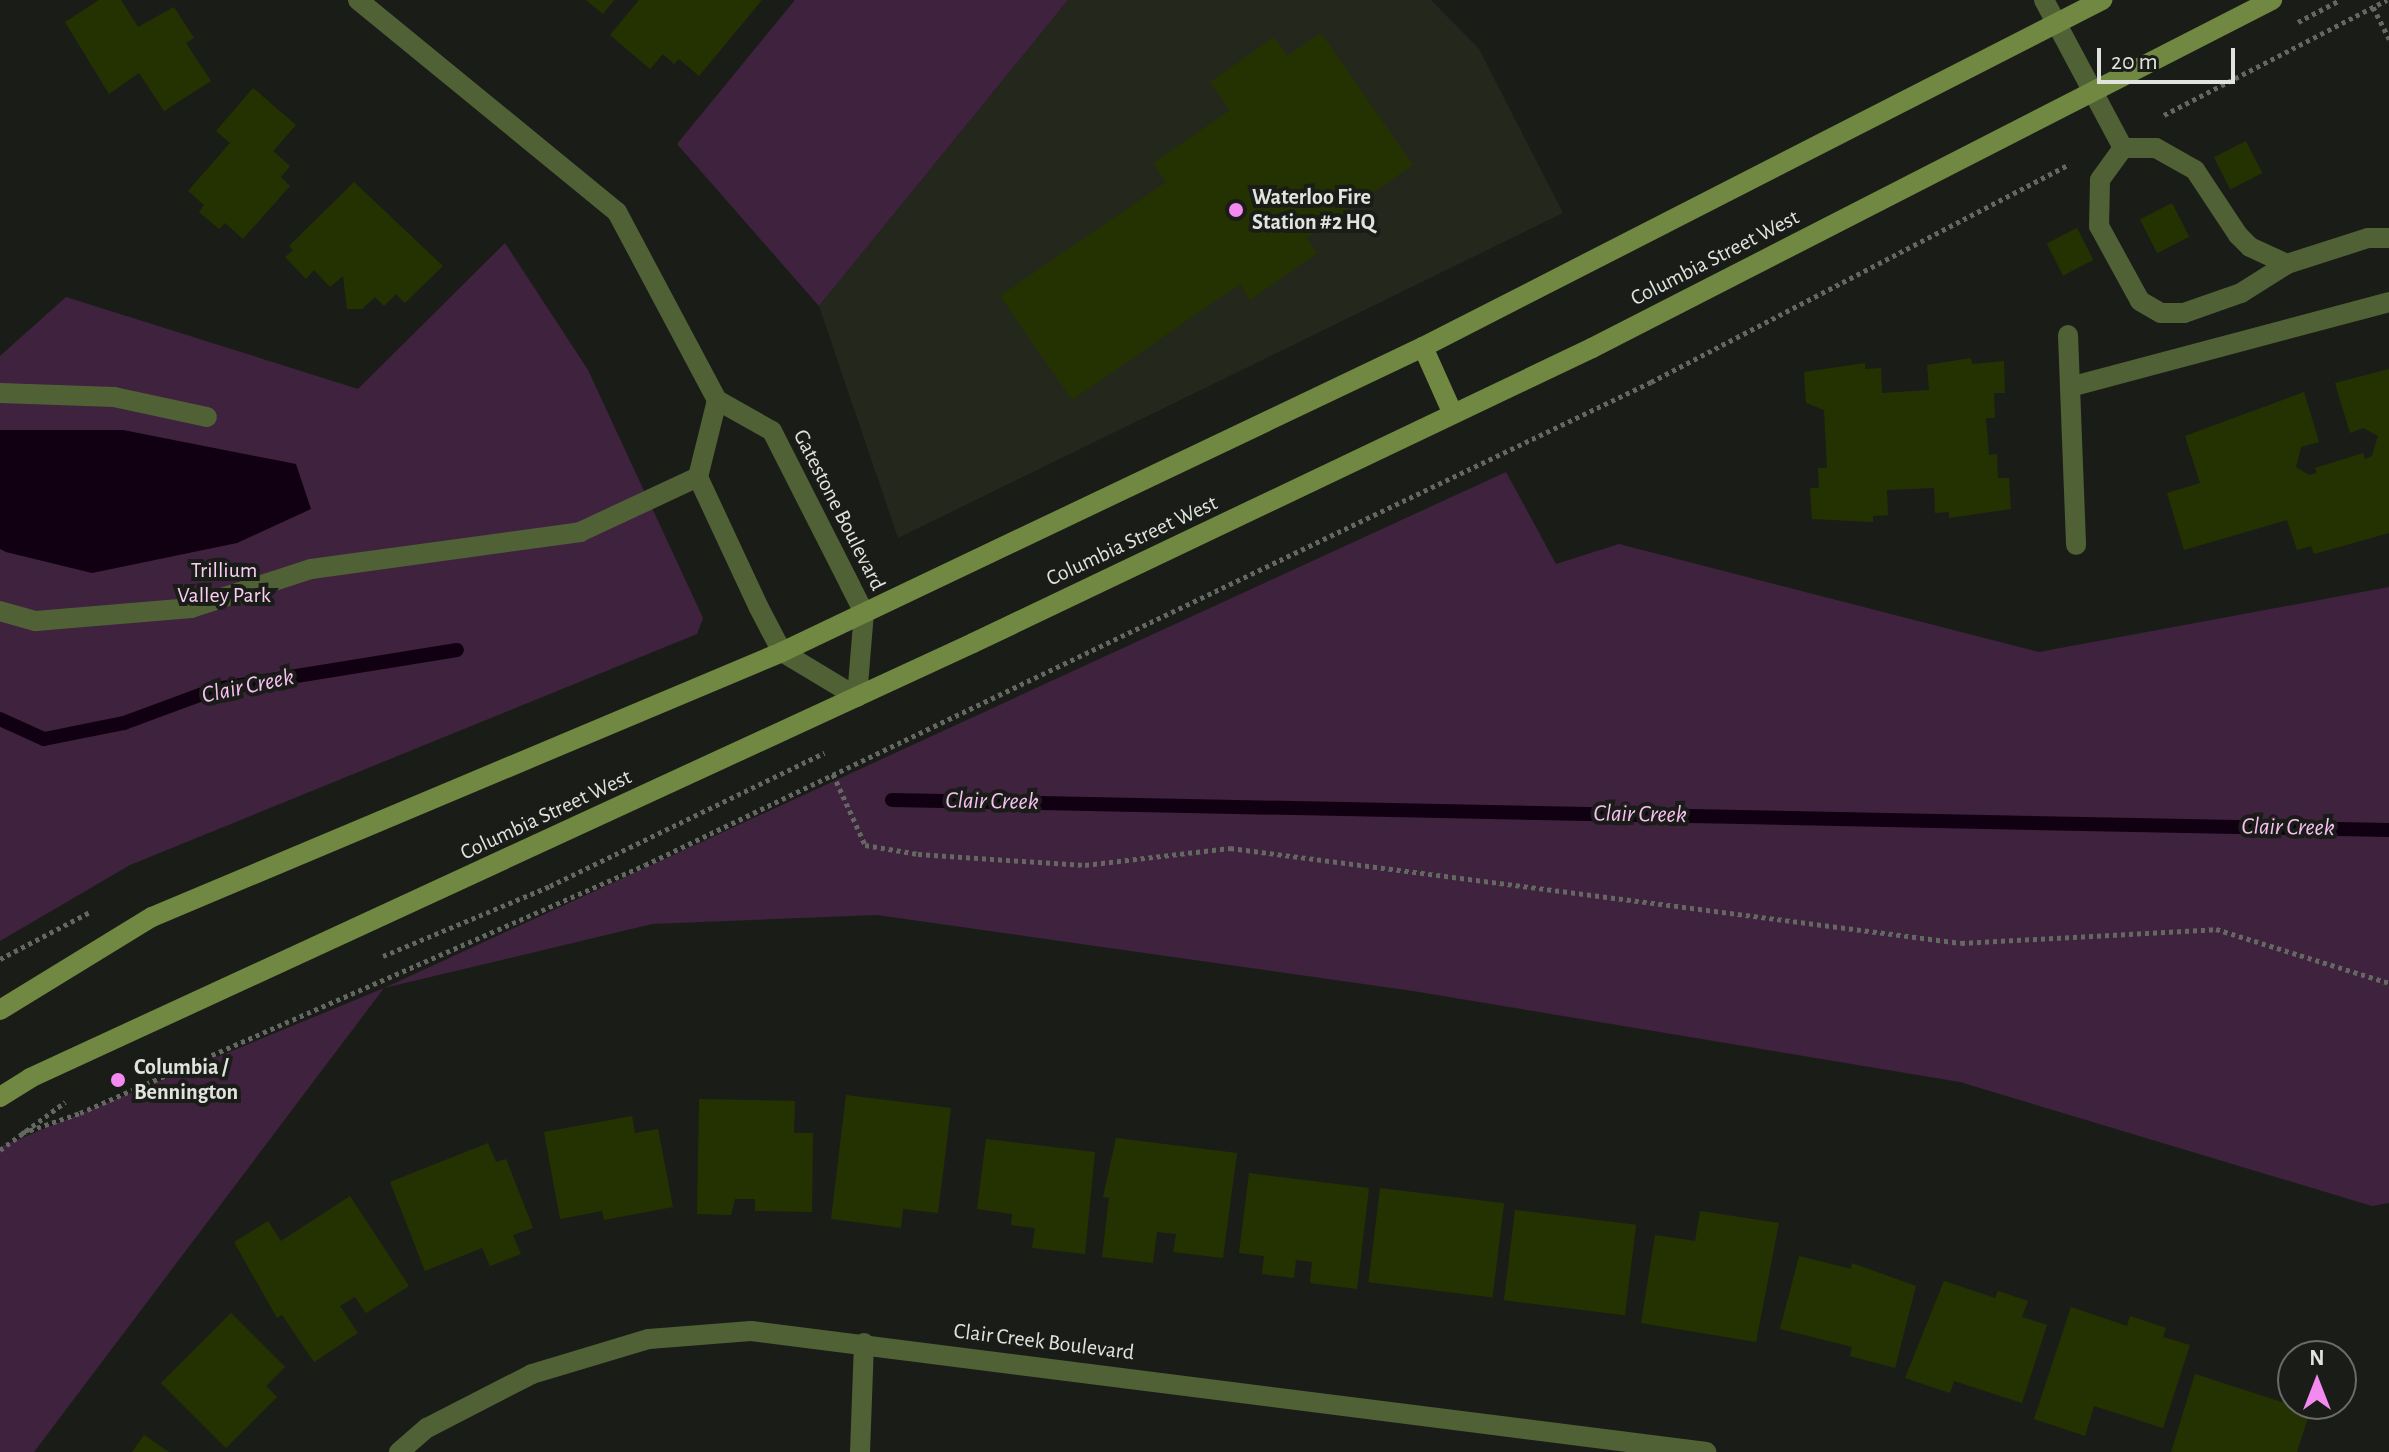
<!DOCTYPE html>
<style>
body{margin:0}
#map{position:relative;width:2389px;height:1452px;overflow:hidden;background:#1a1d17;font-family:"Alegreya Sans",sans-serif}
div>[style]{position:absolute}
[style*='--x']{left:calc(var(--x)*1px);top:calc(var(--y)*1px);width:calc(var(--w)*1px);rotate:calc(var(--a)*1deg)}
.built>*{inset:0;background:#23271c}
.green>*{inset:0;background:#3f223e}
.water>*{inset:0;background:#110012}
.stream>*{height:14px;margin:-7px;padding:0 7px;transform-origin:7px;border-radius:7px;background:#110012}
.building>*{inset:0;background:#243202;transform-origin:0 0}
.path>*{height:5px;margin-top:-2.5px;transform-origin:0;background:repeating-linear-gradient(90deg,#656762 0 4px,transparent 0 8px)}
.lane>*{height:20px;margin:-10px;padding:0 10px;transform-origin:10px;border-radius:10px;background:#516136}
.street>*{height:20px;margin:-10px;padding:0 10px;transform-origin:10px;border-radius:10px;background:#516136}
.secondary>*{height:20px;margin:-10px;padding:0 10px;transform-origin:10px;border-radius:10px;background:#708841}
.dots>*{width:22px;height:22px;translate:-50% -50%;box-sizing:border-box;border:4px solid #1a1d17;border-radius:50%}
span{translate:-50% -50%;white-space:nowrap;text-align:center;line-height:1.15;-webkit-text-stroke:8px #1a1d17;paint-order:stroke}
.poi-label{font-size:22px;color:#e1e3df;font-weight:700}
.left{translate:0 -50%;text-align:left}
.street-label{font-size:22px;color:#e1e3df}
.park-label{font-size:22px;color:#f9cdf5}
.water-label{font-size:24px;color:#fac0f6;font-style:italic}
.north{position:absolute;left:2277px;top:1340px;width:80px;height:80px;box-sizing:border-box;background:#1a1d17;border:2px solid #6a6c67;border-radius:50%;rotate:0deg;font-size:22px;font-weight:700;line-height:32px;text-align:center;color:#e1e3df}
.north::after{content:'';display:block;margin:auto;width:28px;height:36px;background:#f489f0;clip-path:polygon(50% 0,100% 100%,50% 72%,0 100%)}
.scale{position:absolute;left:2097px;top:48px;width:138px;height:36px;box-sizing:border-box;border:4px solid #e1e3df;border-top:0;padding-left:10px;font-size:24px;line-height:28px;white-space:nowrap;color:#e1e3df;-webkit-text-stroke:6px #1a1d17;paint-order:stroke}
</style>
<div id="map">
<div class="built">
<i style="clip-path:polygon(1068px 0,1431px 0,1479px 49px,1563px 213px,898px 538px,819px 306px)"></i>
</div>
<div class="green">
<i style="clip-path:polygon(795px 0,1068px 0,819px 306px,677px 144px)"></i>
<i style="clip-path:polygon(505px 243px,588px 370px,703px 618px,697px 634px,130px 865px,0 941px,0 356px,66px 297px,358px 389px)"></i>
<i style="clip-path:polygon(1506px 472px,1556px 564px,1619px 544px,2039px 652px,2389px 587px,2389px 1203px,2372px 1206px,1960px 1082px,1413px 991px,877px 915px,652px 924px,384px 988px,34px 1452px,0 1452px,0 1147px,384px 988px)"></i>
</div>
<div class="water">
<i style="clip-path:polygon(0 430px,123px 430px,296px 464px,311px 509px,237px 543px,92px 573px,6px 552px,0 549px)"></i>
</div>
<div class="stream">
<i style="--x:0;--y:719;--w:48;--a:24.4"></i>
<i style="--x:44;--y:739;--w:82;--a:-11.3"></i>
<i style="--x:124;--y:723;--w:98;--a:-20.3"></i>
<i style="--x:216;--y:689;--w:244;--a:-9.2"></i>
<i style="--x:892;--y:800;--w:1497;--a:1.15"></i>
</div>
<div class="building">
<i style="clip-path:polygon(99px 0,121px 0,138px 27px,174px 7px,194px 38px,186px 43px,211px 81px,164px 111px,139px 73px,109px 94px,65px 22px)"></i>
<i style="clip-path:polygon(586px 0,614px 0,603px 14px)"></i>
<i style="clip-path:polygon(639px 0,762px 0,699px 76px,679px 59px,674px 64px,663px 54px,650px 69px,610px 35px)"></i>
<i style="clip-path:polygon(1321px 33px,1413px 165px,1307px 238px,1317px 253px,1250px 300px,1240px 284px,1072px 400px,1000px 296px,1166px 182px,1153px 163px,1230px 110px,1210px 82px,1274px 37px,1287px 56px)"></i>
<i style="clip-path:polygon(253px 88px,296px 125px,273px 151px,290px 166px,281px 177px,290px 186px,243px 239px,225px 223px,219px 229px,199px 212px,204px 205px,188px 191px,230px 143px,216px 131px)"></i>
<i style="left:2246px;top:141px;width:36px;height:36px;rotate:63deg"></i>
<i style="clip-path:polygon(354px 182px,443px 266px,405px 303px,396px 294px,384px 306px,375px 297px,362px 309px,347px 309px,343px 276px,330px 287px,314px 270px,306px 279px,285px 257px,293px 250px,289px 246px)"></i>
<i style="left:2172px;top:203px;width:38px;height:36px;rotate:63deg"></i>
<i style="left:2077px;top:228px;width:36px;height:34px;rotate:63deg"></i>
<i style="clip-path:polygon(1971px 358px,1972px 364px,2004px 361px,2005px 393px,1994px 393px,1995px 418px,1986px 418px,1989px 455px,1997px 454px,1998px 478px,2009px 478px,2011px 509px,1949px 518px,1949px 512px,1935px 513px,1934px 488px,1887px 490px,1888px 515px,1873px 516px,1873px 522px,1812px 519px,1810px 488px,1819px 488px,1818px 468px,1827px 468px,1824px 410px,1806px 403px,1804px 372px,1865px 363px,1865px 369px,1881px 368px,1882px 393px,1929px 390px,1927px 365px)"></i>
<i style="clip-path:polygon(2389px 369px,2389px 533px,2314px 554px,2311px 546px,2297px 550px,2287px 520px,2184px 550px,2167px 493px,2200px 483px,2185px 436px,2304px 392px,2319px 442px,2301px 447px,2296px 467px,2309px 475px,2317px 473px,2315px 468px,2363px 453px,2365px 459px,2372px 456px,2378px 436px,2363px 428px,2350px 433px,2335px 383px)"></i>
<i style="clip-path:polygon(846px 1095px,951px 1108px,938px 1213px,903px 1209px,901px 1228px,831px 1219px)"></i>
<i style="clip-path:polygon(699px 1099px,795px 1101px,794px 1133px,813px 1133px,812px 1212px,755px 1211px,755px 1199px,735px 1199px,731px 1215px,697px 1214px)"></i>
<i style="clip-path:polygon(632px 1116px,635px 1133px,658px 1129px,673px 1207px,604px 1220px,602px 1211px,560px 1219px,544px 1132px)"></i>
<i style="clip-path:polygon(1116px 1138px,1237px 1153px,1223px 1258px,1173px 1252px,1176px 1234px,1157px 1232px,1153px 1263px,1102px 1257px,1109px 1198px,1103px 1197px)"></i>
<i style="clip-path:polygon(986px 1139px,1095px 1152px,1085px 1254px,1032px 1248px,1035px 1228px,1011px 1225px,1012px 1214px,977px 1209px)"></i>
<i style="clip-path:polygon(488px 1143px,496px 1162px,506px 1159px,533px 1228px,513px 1235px,521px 1254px,490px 1266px,482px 1248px,425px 1271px,390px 1182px)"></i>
<i style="clip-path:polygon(1249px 1173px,1369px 1188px,1357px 1289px,1310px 1283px,1312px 1262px,1296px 1260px,1294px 1278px,1262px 1274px,1264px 1256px,1239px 1253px)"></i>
<i style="left:1380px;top:1188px;width:125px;height:95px;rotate:7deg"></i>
<i style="clip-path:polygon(350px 1196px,409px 1286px,366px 1313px,355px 1297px,340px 1306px,358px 1333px,314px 1362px,282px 1315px,277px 1318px,234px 1242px,268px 1221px,281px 1241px)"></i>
<i style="left:1515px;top:1210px;width:122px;height:91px;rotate:7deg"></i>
<i style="clip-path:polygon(1700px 1211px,1779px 1223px,1756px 1342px,1641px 1323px,1655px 1235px,1695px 1241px)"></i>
<i style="clip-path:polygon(1799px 1256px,1851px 1269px,1852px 1263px,1916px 1286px,1895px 1368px,1850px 1356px,1852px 1347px,1780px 1329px)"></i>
<i style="clip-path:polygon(1944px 1281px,1995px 1298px,1998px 1291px,2028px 1301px,2022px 1317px,2047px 1325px,2022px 1403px,1954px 1381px,1950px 1393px,1905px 1378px)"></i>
<i style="clip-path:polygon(2071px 1307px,2127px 1326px,2130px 1316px,2166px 1328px,2163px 1337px,2190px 1345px,2163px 1428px,2094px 1406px,2085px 1436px,2034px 1419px)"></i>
<i style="clip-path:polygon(231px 1313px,285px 1367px,266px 1386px,277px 1397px,226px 1448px,161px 1383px)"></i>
<i style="clip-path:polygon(2195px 1374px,2310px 1411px,2297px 1452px,2171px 1452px)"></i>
<i style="clip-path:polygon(144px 1435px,169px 1452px,132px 1452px)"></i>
</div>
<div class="path">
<i style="--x:2373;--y:7;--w:36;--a:63"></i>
<i style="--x:2298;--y:22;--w:47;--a:-27.6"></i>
<i style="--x:2164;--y:115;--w:251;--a:-27.3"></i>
<i style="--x:833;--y:774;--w:78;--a:65.7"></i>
<i style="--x:865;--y:845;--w:54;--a:9.6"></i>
<i style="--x:918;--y:854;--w:167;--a:3.8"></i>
<i style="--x:1085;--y:865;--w:146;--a:-6.7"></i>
<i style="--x:1230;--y:848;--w:737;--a:7.4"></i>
<i style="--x:1961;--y:943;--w:255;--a:-3.1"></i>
<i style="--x:2216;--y:929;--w:181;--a:17.3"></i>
<i style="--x:383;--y:956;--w:181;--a:-22.7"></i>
<i style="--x:550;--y:886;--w:305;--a:-25.9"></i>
<i style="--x:0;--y:959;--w:102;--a:-27.6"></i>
<i style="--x:22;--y:1133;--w:61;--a:-19"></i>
<i style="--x:80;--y:1113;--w:617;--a:-23.7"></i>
<i style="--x:645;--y:865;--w:1116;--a:-25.65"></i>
<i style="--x:1651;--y:382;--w:472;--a:-27.5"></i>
<i style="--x:0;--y:1150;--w:81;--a:-36.4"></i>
</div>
<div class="lane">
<i style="--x:2044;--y:0;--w:168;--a:61.9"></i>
<i style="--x:2123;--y:148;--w:39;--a:126"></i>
<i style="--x:2100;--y:180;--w:46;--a:91.2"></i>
<i style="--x:2099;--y:226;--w:85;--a:61.3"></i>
<i style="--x:2140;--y:301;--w:24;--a:30"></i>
<i style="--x:2161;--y:313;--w:23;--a:0"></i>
<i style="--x:2184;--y:313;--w:60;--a:-19.3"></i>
<i style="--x:2241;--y:293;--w:54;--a:-32.2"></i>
<i style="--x:2287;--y:264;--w:85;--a:-17.8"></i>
<i style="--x:2368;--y:238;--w:21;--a:0"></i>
<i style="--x:2123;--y:148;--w:33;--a:0"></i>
<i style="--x:2156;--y:148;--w:45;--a:29.4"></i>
<i style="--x:2195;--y:170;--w:78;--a:56.5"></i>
<i style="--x:2238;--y:235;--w:17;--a:45"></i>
<i style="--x:2250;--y:247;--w:41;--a:24.7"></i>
<i style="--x:2068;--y:335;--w:210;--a:87.8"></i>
<i style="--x:2070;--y:387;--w:330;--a:-14.9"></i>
<i style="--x:0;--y:393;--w:114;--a:2"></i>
<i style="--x:114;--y:397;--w:95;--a:12.1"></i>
<i style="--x:0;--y:611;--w:37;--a:16"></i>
<i style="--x:36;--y:621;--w:156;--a:-4.8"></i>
<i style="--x:191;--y:608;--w:126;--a:-18"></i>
<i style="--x:311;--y:569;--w:272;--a:-7.8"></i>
<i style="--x:580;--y:532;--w:130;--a:-25"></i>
</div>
<div class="street">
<i style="--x:358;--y:0;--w:335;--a:39.3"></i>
<i style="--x:617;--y:212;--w:213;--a:62"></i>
<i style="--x:717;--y:400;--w:63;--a:29.4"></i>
<i style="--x:772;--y:431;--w:173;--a:63.1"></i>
<i style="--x:850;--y:585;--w:30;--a:63"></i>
<i style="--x:864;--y:612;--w:85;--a:94.7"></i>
<i style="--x:857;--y:697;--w:87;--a:-149"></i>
<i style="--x:782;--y:652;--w:50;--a:-117.6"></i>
<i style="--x:759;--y:608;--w:145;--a:-115"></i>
<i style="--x:698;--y:477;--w:79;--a:-76.1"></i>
<i style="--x:399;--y:1452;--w:37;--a:-41"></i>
<i style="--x:427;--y:1428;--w:118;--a:-27.2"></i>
<i style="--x:532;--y:1374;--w:122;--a:-16.7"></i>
<i style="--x:649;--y:1339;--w:102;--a:-4.5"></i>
<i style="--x:751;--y:1331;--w:963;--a:7.22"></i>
<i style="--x:860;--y:1452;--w:109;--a:-87.9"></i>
</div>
<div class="secondary">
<i style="--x:1423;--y:347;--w:73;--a:65.9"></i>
<i style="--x:0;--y:1010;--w:178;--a:-31.5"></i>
<i style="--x:152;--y:917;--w:683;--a:-22.81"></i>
<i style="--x:782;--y:652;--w:710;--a:-25.45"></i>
<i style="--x:1423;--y:347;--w:763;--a:-27.07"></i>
<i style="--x:0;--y:1097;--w:36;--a:-32"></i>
<i style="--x:30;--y:1078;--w:1038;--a:-24.76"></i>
<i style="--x:973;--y:643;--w:686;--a:-25.48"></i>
<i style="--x:1592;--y:348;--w:764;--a:-27.1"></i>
</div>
<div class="dots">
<i style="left:1236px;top:210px;background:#f489f0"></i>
<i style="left:118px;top:1080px;background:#f489f0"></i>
</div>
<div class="poi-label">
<span class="left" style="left:1252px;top:210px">Waterloo Fire<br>Station #2 HQ</span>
<span class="left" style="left:134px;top:1080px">Columbia /<br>Bennington</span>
</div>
<div class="street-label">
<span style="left:1715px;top:258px;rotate:-27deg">Columbia Street West</span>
<span style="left:839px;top:510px;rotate:63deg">Gatestone Boulevard</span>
<span style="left:1132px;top:541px;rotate:-25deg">Columbia Street West</span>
<span style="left:546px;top:815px;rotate:-25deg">Columbia Street West</span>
<span style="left:1044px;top:1342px;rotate:7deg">Clair Creek Boulevard</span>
</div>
<div class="park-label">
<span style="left:224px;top:583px">Trillium<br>Valley Park</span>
</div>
<div class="water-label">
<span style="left:248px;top:687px;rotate:-12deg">Clair Creek</span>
<span style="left:992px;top:802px;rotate:1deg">Clair Creek</span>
<span style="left:1640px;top:815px;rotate:1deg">Clair Creek</span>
<span style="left:2288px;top:828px;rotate:1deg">Clair Creek</span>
</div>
<div class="north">N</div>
<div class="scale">20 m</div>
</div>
